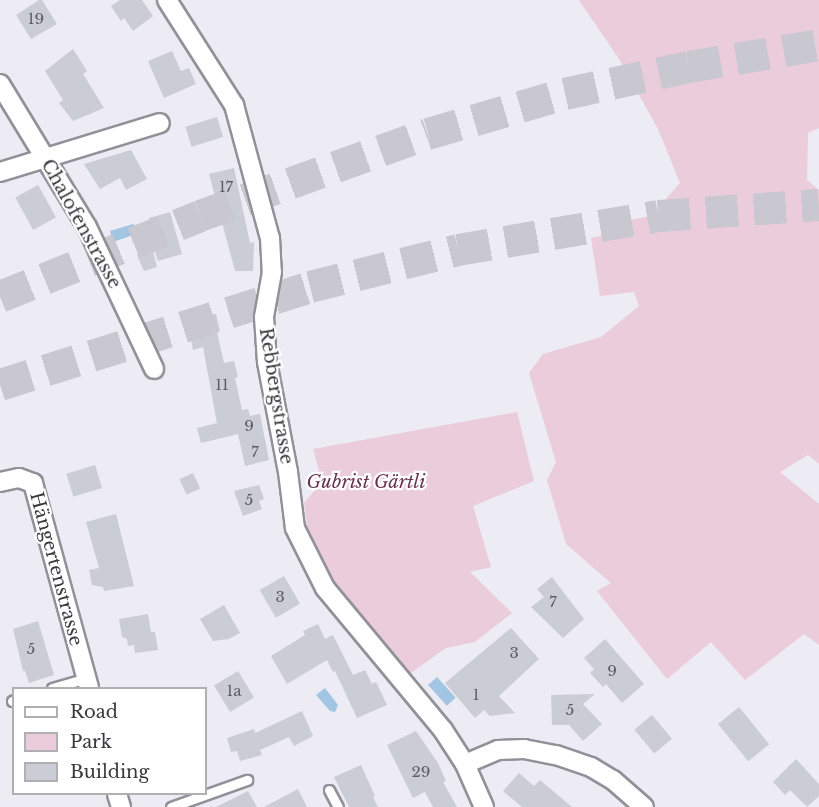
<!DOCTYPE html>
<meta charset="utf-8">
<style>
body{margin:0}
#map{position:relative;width:819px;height:807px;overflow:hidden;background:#edebf4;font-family:"Libre Baskerville",serif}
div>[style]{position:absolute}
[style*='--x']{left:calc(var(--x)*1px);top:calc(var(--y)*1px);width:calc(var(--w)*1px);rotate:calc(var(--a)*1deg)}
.green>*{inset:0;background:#eaccda}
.water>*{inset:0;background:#a2c5e4;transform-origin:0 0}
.building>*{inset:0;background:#cacdd5;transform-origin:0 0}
.motorway-tunnel>*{height:32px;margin-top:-16px;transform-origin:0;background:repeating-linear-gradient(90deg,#c9c7cf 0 32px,transparent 0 48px)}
.roads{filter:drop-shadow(2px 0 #929098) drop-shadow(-2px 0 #929098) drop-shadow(0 2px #929098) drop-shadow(0 -2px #929098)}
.service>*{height:9px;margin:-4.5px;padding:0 4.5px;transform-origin:4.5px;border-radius:4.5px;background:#fff}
.minor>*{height:18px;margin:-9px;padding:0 9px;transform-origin:9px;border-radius:9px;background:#fff}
span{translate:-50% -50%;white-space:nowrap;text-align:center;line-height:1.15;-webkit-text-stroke:4.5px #fff;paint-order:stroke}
.number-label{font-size:15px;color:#5d5d62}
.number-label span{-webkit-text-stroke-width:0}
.street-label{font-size:18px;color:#39383c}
.park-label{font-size:18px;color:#693250;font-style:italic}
.legend{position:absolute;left:12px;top:687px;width:195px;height:108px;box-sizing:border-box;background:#fff;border:2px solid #b0afb1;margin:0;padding:8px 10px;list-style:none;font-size:18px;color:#39383c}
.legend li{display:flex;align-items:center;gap:12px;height:30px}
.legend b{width:30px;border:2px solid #b0afb1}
</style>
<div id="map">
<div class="green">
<i style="clip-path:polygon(579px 0,819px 0,819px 128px,808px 133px,807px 180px,819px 190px,819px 464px,808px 455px,780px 472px,819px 504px,819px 645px,804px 634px,745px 680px,711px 642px,667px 679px,597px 591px,611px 583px,566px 544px,547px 480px,556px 462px,529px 373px,543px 354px,601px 337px,639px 306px,634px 292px,600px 296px,591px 238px,614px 233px,614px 223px,651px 216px,680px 183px,658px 129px,619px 59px)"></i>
<i style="clip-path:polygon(517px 412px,534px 481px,473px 506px,491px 567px,470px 572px,512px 613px,475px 642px,446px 648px,405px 677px,329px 587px,310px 547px,304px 503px,322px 482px,313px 449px)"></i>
</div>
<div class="water">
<i style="clip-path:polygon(133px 224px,139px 228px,136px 234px,113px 242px,110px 231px)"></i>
<i style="left:437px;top:677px;width:28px;height:12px;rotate:48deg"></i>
<i style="clip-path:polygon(325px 688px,338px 705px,335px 712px,330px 711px,316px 695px)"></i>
</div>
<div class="building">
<i style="clip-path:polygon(39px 0,42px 0,57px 24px,31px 39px,16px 15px)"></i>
<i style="clip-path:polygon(120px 0,142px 0,153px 16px,133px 31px,124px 18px,121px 21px,111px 6px)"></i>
<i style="clip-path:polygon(73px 49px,87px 71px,83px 74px,104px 108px,73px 121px,59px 103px,63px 100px,45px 71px)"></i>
<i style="clip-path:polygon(172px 51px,181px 71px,189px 68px,196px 84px,164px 98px,148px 61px)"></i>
<i style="left:217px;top:117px;width:21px;height:33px;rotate:73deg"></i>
<i style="clip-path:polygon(131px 150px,147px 179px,126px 190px,120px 178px,100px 189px,84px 164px)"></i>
<i style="clip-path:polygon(234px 168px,250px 243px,254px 242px,253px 271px,235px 271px,209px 174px)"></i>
<i style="left:38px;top:185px;width:37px;height:26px;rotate:61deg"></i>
<i style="clip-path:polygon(170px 212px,182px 254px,158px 261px,151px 239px,155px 238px,149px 218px)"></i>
<i style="clip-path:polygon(153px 251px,157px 267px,144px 271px,137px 255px)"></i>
<i style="clip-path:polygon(216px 314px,220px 331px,217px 332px,224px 363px,234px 361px,238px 377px,235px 378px,242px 410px,248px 409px,250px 416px,260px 414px,269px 460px,245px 466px,238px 434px,201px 443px,197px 428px,217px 423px,203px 347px,193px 350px,188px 320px)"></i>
<i style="left:95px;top:465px;width:24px;height:30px;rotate:73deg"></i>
<i style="left:193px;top:473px;width:17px;height:15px;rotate:65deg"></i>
<i style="clip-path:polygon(259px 485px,264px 499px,259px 501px,262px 509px,243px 516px,234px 491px)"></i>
<i style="clip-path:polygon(116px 514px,134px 586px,104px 591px,103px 587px,92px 585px,89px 570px,99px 568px,86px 522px)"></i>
<i style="left:284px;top:576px;width:32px;height:28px;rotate:60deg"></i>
<i style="clip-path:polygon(552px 577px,584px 619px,563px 638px,531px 607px,544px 597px,537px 589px)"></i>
<i style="clip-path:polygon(224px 605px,240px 633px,229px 639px,213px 641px,200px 619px)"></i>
<i style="clip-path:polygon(148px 614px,151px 632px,155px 632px,158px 650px,135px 653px,134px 645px,128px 646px,127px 639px,122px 637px,119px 619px)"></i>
<i style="clip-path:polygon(38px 621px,54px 675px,29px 683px,25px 671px,23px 671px,13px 629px)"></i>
<i style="clip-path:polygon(318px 624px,325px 639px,333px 635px,353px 675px,365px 670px,372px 684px,376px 682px,387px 705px,357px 718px,335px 671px,333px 672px,327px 660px,287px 684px,271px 656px,305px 635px,303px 631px)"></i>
<i style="clip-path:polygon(511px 628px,539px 659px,499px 696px,515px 713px,490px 716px,484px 710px,475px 718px,445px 683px)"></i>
<i style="clip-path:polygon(605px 639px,644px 684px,622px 703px,606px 684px,603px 687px,590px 673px,594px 669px,584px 658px)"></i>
<i style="left:238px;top:671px;width:31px;height:28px;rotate:59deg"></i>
<i style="clip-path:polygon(595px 694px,583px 704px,602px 724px,583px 741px,569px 725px,552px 725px,551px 695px)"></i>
<i style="left:739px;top:707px;width:48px;height:27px;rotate:51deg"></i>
<i style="clip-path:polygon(302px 711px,313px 736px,294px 746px,289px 737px,260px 750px,262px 755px,240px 761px,237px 751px,231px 752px,227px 738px,254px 729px,255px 733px)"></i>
<i style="left:652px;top:715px;width:31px;height:23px;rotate:50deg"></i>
<i style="clip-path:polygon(416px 731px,438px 763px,446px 781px,443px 782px,457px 807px,433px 807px,425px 792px,413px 798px,387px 745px)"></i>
<i style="clip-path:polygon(796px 759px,819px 784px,819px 796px,807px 807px,790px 790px,785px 795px,773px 782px)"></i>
<i style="clip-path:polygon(361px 765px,375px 796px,373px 797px,378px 807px,349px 807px,334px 777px)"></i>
<i style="clip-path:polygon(519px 773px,534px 786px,540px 780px,572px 807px,522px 807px,503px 791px)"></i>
<i style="clip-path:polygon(298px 789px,307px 807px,264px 807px)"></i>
<i style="clip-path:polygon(248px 791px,257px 807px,216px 807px)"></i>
</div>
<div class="motorway-tunnel">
<i style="--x:0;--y:297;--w:216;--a:-22"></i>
<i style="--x:200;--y:216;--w:242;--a:-19.8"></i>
<i style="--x:428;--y:134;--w:143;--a:-16.3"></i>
<i style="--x:565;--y:94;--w:127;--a:-12.3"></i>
<i style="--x:689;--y:67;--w:132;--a:-9.6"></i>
<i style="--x:0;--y:385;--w:325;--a:-17.5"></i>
<i style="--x:310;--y:287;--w:153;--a:-14"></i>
<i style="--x:458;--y:250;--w:203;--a:-9.6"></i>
<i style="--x:658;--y:216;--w:161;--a:-3.9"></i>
</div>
<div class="roads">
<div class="service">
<i style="--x:52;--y:688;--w:36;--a:-16"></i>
<i style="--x:12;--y:701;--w:2;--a:-27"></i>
<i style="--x:329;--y:790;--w:19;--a:62"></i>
<i style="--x:171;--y:807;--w:81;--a:-19.6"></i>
</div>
<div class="minor">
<i style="--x:167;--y:0;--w:125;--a:57.5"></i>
<i style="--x:234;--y:105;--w:138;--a:74.9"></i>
<i style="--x:270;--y:238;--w:34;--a:87"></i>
<i style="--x:272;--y:272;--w:46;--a:100.1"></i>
<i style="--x:264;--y:317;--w:45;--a:86.2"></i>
<i style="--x:267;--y:362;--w:112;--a:79.2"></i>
<i style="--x:288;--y:472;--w:56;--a:82.9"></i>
<i style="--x:295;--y:528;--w:67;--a:63.4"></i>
<i style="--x:325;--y:588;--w:185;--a:50.3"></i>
<i style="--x:443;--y:730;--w:40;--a:57.1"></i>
<i style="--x:465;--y:764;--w:47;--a:66.2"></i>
<i style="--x:0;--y:84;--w:167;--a:58.7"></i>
<i style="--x:87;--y:227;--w:157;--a:64.7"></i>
<i style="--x:0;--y:172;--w:167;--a:-17"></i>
<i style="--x:0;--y:482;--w:19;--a:-12"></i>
<i style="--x:19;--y:478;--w:15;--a:20"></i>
<i style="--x:33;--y:483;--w:213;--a:74.7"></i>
<i style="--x:465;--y:764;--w:36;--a:-23"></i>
<i style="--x:498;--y:750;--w:26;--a:-2"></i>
<i style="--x:524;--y:749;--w:33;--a:11"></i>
<i style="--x:556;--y:755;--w:37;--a:19"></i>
<i style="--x:591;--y:767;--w:26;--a:31"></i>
<i style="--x:613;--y:780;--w:41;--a:41.1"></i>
<i style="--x:117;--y:794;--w:14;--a:73"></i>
</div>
</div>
<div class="number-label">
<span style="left:36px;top:19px">19</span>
<span style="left:226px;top:187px">17</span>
<span style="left:222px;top:385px">11</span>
<span style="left:249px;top:426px">9</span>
<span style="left:255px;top:452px">7</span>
<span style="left:249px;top:500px">5</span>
<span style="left:280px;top:597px">3</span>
<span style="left:553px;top:602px">7</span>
<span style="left:31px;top:649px">5</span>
<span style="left:514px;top:653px">3</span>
<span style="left:612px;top:671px">9</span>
<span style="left:234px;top:691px">1a</span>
<span style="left:476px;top:695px">1</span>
<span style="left:570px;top:710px">5</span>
<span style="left:421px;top:772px">29</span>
</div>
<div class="street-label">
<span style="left:81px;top:224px;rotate:61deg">Chalofenstrasse</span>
<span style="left:276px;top:396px;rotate:81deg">Rebbergstrasse</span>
<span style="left:56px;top:569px;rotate:75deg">Hängertenstrasse</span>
</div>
<div class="park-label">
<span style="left:366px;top:482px">Gubrist Gärtli</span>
</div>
<ul class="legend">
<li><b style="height:8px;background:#fff"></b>Road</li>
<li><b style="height:16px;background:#eaccda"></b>Park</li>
<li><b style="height:16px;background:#cacdd5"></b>Building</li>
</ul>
</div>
